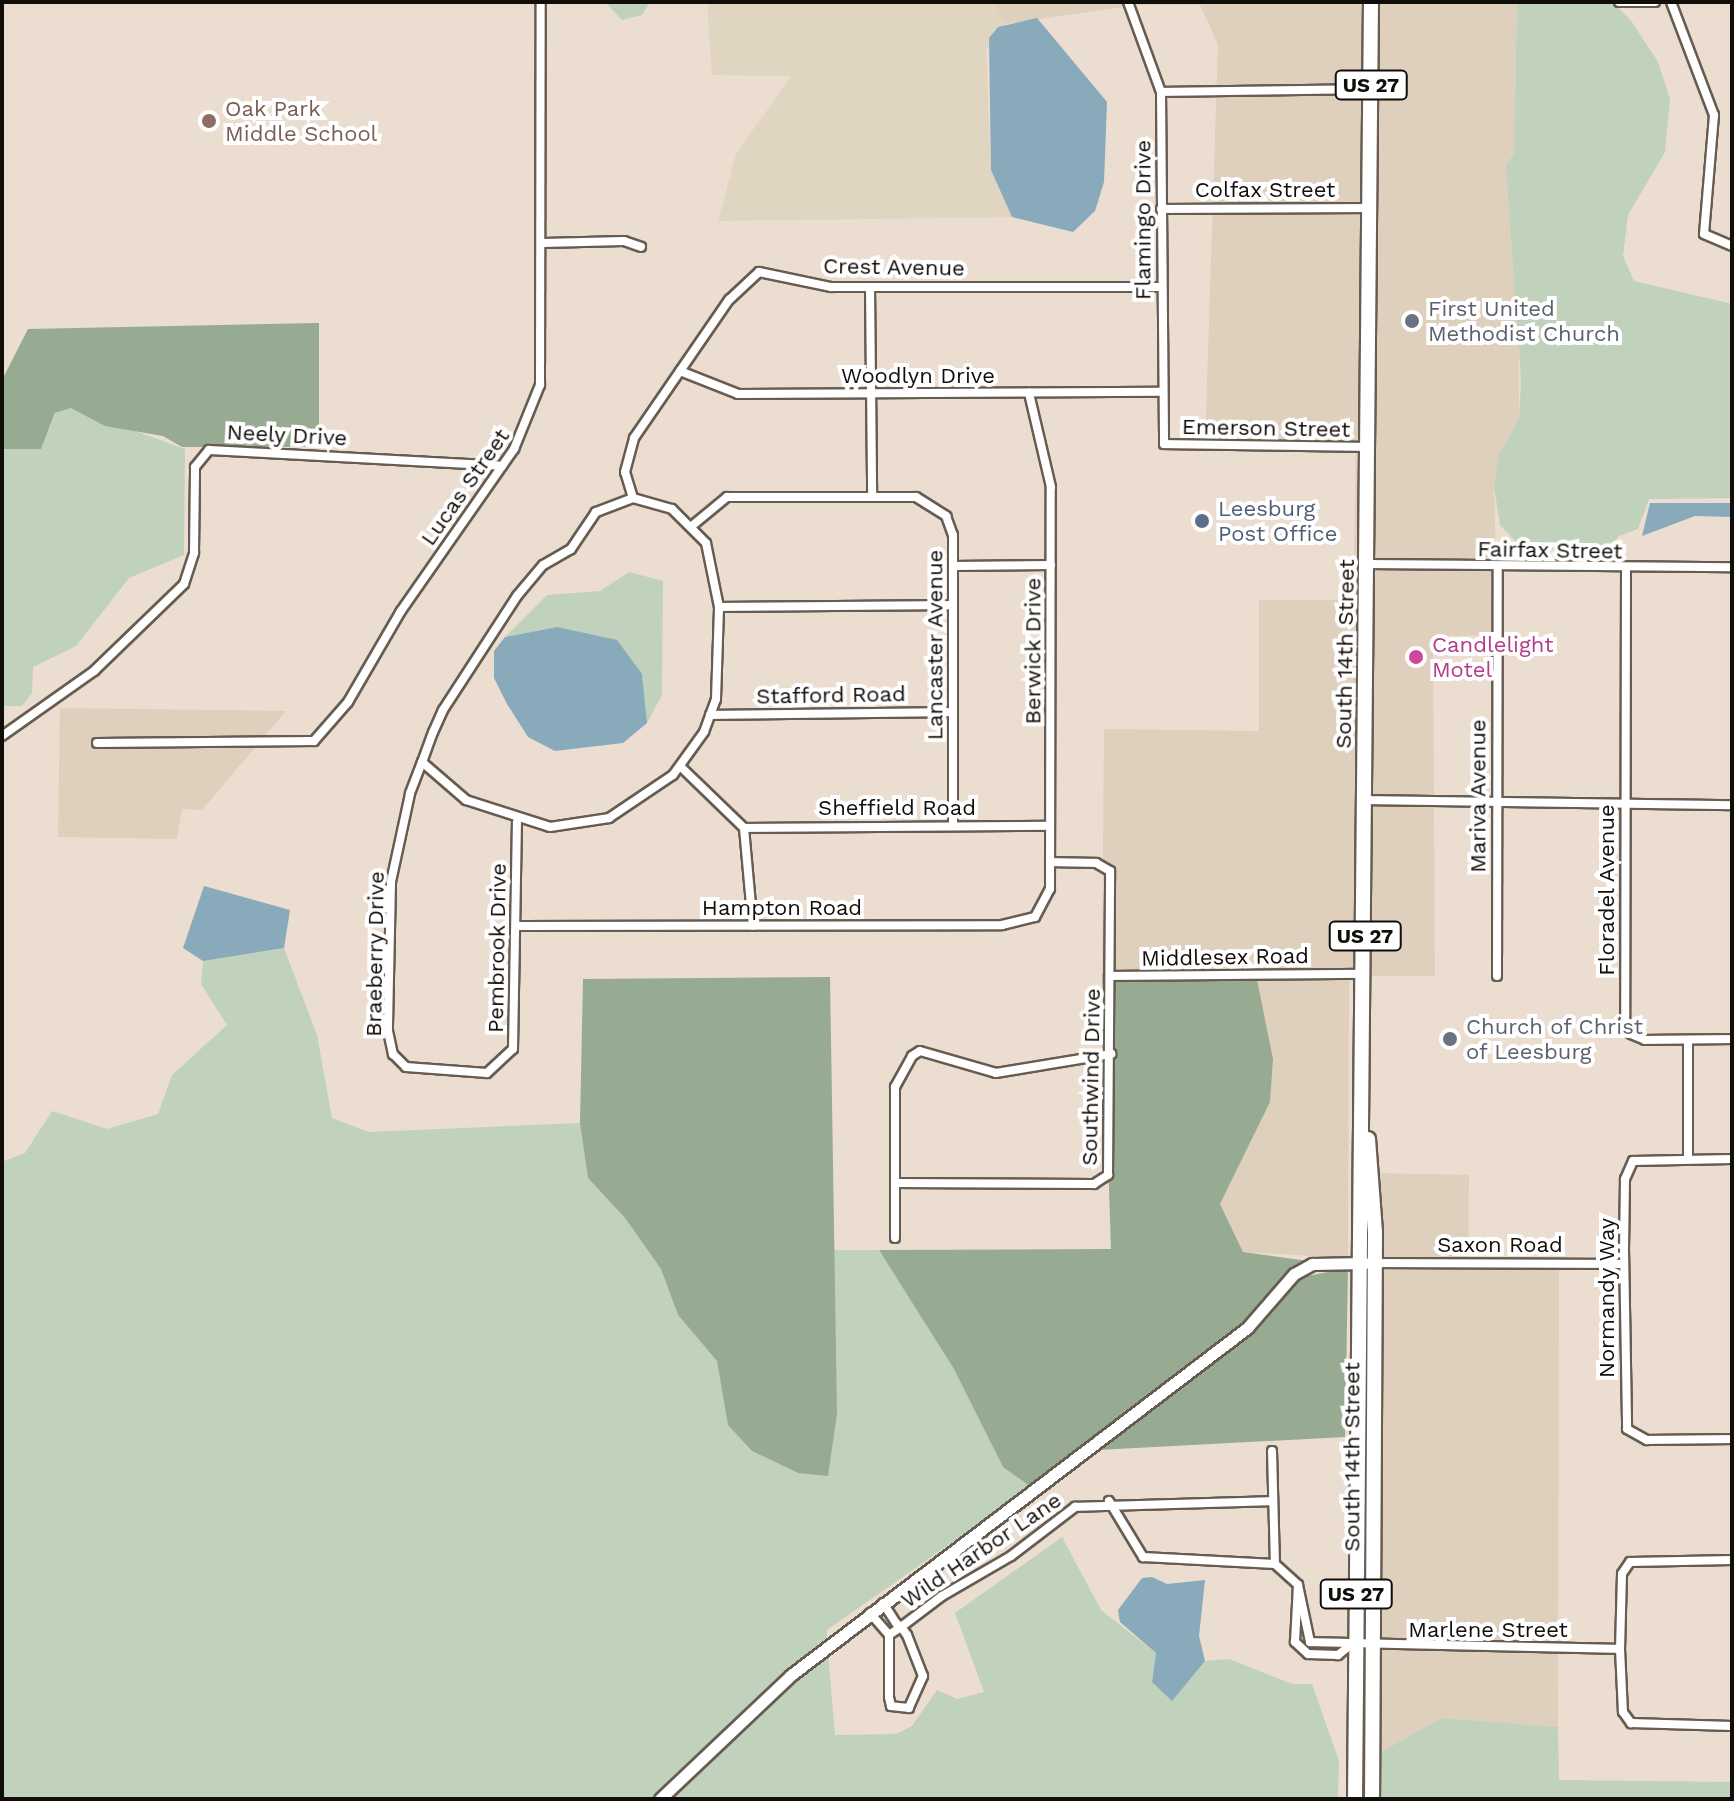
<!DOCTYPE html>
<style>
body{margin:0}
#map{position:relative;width:1734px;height:1801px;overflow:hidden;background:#ebddd0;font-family:"Work Sans",sans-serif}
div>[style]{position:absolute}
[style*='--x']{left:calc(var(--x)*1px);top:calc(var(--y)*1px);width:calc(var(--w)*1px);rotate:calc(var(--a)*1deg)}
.commercial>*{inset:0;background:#ded0bd}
.industrial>*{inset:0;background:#e0d5c0}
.green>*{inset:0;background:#c0d2bc}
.forest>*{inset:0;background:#96ab91}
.water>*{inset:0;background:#88aaba}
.roads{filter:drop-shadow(2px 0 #675c51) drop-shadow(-2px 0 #675c51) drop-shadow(0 2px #675c51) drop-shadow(0 -2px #675c51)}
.street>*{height:8px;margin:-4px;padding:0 4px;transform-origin:4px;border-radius:4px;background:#fff}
.secondary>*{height:11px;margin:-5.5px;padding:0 5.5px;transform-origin:5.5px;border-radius:5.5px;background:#fff}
.highway>*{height:14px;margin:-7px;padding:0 7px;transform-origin:7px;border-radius:7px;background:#fff}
.dots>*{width:22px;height:22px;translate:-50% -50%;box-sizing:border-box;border:4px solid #fff;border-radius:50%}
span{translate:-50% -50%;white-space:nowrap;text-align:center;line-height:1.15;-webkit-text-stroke:8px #fff;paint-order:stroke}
.shield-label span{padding:2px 6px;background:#fff;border:2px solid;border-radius:6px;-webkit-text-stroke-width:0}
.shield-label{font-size:20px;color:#110d09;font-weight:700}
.education-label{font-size:22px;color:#785e54}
.left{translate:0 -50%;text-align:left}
.street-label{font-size:22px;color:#110d09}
.worship-label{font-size:22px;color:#5b616d}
.service-label{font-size:22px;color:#4e5e75}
.hotel-label{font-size:22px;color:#b23c85}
.frame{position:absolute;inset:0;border:4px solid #110d09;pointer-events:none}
</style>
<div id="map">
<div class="commercial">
<i style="clip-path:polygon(992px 2px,1366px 2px,1360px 976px,1350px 976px,1349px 988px,1348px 1258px,1243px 1252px,1220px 1204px,1270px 1102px,1256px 975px,1102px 974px,1104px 729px,1259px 731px,1259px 600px,1353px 600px,1356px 447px,1205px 445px,1218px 44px,1200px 5px,1137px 5px,1006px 24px)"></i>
<i style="clip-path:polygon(1375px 2px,1517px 2px,1514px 153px,1506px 165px,1518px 260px,1519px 419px,1494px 487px,1498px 635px,1433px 636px,1435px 976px,1369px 976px)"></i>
<i style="clip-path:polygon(60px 708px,286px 711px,202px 810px,182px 809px,177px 839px,58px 837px)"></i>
<i style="clip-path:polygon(1377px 1173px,1469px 1175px,1468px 1264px,1559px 1265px,1558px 1727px,1441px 1718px,1381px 1752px)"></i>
</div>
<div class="industrial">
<i style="clip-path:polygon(707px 2px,992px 2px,1006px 24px,986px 50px,991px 170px,1012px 217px,718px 221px,736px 154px,791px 76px,712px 75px)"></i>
</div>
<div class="green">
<i style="clip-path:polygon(650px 2px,642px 15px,622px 20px,607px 4px)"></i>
<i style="clip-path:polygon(1517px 2px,1613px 2px,1632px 22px,1658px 62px,1670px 99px,1665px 152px,1628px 215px,1623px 256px,1634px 281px,1732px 304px,1732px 498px,1649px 499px,1638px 529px,1619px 536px,1601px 557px,1518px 544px,1500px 525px,1494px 487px,1499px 454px,1519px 419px,1521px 380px,1506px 165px,1514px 153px)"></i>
<i style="clip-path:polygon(71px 408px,185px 449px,184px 555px,129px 578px,76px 646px,33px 667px,32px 693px,22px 706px,2px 706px,2px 449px,41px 449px,56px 413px)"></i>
<i style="clip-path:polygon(629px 572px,663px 581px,662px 695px,647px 723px,642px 674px,557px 627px,505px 637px,547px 595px,600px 591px)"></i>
<i style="clip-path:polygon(284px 948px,317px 1035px,332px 1118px,369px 1132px,580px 1123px,588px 1178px,625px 1218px,661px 1269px,678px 1315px,717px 1361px,752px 1451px,798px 1473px,832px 1311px,834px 1250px,879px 1250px,954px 1368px,1003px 1467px,1031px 1487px,827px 1630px,827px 1640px,653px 1799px,2px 1799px,2px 1162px,25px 1153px,52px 1111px,107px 1129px,158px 1114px,172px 1075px,227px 1025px,201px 984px,203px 961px)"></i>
<i style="clip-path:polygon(1062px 1537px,1101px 1610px,1156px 1653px,1152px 1682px,1175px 1693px,1205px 1661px,1229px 1659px,1292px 1684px,1312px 1684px,1339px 1761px,1338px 1799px,667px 1799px,828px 1652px,835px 1735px,896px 1734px,912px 1726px,937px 1690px,957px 1699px,984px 1692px,955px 1613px)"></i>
<i style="clip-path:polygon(1441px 1718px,1558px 1727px,1559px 1780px,1732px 1782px,1732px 1799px,1381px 1799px,1381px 1752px)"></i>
</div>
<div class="forest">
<i style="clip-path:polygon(319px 323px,319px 447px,182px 447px,163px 436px,105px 426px,71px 408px,55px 413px,41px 449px,2px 449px,2px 380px,28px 329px)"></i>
<i style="clip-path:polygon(1102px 974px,1256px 975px,1273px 1059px,1270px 1102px,1220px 1204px,1243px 1252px,1308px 1261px,1288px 1272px,1245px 1324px,1031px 1487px,1003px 1467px,954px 1369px,879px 1250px,1111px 1249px)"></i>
<i style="clip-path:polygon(830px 977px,837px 1414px,828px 1476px,798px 1473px,752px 1451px,728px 1425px,717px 1361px,678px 1315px,661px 1269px,625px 1218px,588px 1178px,580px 1123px,583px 979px)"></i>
<i style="clip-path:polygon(1348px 1268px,1345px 1437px,1098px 1450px,1250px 1332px,1297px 1278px)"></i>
</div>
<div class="water">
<i style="clip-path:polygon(1037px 18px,1107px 102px,1104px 182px,1095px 211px,1073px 232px,1012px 217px,991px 170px,989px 38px,998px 27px)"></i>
<i style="clip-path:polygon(1650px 503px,1732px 503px,1732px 517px,1695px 516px,1642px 536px)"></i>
<i style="clip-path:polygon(557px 627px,617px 640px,642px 674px,647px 723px,623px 743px,555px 751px,528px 737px,507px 704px,494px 678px,494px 651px,505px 637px)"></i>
<i style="clip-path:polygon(204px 886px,290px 910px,284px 948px,203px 961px,183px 948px)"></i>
<i style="clip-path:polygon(1152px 1577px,1167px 1584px,1205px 1580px,1199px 1636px,1205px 1661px,1172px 1701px,1152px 1682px,1156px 1653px,1120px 1622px,1118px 1610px,1142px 1578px)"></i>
</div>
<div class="roads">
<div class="street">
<i style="--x:1128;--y:2;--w:96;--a:69.9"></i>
<i style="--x:1161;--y:92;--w:352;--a:89.5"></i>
<i style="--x:1164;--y:444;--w:204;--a:0.8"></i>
<i style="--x:1619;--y:2;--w:36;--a:0"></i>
<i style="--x:1671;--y:2;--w:121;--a:69.2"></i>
<i style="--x:1714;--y:115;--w:119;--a:94.8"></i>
<i style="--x:1704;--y:234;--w:30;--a:23"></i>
<i style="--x:1161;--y:92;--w:210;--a:-0.8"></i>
<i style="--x:1161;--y:209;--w:209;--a:-0.3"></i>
<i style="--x:543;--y:243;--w:81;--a:-1.4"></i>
<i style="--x:624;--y:241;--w:18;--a:19"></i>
<i style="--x:870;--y:287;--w:208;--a:89.4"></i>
<i style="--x:680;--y:371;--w:62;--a:21.6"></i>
<i style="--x:738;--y:394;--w:424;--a:-0.3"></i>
<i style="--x:633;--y:498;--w:27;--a:-107"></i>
<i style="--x:625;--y:472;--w:35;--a:-75"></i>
<i style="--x:634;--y:438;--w:168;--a:-55.5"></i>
<i style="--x:729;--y:300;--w:41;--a:-43"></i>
<i style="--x:759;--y:272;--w:74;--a:11.8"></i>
<i style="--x:831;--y:287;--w:330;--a:0"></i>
<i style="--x:693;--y:525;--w:44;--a:-39.5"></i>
<i style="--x:727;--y:497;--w:189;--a:0"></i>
<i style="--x:916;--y:497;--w:36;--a:32"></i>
<i style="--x:946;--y:516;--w:20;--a:70"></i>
<i style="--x:953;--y:535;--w:291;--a:90"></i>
<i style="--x:1367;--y:564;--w:365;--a:0.5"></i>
<i style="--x:953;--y:566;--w:98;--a:-0.6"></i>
<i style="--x:1626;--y:569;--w:453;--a:90.1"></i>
<i style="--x:1625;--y:1022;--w:13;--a:63"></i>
<i style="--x:1631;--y:1034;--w:15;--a:23"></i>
<i style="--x:1645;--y:1040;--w:87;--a:-0.7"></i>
<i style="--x:719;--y:607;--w:234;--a:-0.5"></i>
<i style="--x:710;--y:715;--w:243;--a:-0.7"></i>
<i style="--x:2;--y:736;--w:113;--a:-35.2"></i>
<i style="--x:94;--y:671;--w:125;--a:-44"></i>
<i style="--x:184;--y:584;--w:33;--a:-72"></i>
<i style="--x:194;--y:553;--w:86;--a:-89.3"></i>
<i style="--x:195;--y:467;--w:22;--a:-51"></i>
<i style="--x:209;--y:450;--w:293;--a:3.1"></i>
<i style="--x:97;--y:743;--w:217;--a:-0.5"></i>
<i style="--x:314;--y:741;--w:52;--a:-48.9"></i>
<i style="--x:348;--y:702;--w:105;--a:-59.8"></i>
<i style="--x:401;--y:611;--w:198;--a:-55.1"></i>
<i style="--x:514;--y:449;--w:69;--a:-67.9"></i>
<i style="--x:540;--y:385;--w:383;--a:-89.9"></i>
<i style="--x:422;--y:762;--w:58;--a:40.8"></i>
<i style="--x:466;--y:800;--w:88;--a:17.8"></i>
<i style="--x:550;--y:827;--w:60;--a:-8.7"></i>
<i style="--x:609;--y:818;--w:77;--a:-33.9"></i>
<i style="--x:673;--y:775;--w:53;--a:-54.2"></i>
<i style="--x:704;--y:732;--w:35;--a:-70"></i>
<i style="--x:716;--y:699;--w:92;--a:-88.1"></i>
<i style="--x:719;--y:607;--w:65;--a:-101.5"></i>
<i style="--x:706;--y:543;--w:48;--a:-135"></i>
<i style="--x:672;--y:509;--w:41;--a:-164.2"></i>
<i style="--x:633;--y:498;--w:40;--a:159"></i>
<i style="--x:596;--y:512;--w:45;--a:124"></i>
<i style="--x:571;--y:549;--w:32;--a:150"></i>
<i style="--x:543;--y:565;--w:40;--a:130"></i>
<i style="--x:517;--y:596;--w:136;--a:123"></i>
<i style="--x:443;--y:710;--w:24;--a:114"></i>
<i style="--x:433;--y:732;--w:32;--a:110"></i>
<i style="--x:422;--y:762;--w:34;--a:111"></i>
<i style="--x:410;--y:794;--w:90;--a:102.2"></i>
<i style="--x:391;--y:882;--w:149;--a:91.2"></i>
<i style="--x:388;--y:1031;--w:24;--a:78"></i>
<i style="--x:393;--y:1054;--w:18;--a:45"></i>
<i style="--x:406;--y:1067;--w:81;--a:4.2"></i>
<i style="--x:487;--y:1073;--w:35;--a:-43"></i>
<i style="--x:513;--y:1049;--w:227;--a:-89"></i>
<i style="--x:681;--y:767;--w:88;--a:44.1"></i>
<i style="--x:744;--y:828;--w:98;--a:84.8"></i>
<i style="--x:1365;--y:800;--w:367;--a:0.8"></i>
<i style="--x:744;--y:828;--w:306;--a:-0.4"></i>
<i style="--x:517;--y:926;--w:485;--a:-0.1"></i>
<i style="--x:1002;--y:925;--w:34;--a:-14"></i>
<i style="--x:1035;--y:917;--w:32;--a:-62"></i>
<i style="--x:1050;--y:889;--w:402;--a:-89.9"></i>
<i style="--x:1051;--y:487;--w:97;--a:-103.2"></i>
<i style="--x:1111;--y:976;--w:254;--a:-0.5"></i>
<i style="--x:1497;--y:976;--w:409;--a:-89.9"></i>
<i style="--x:1688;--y:1159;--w:118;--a:-90"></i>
<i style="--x:1732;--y:1159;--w:99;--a:178.8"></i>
<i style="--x:1633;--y:1161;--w:20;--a:114"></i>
<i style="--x:1625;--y:1179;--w:70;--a:90.8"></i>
<i style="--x:1624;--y:1249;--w:180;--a:89"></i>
<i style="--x:1627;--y:1429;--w:23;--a:29"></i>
<i style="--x:1647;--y:1440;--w:85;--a:-0.7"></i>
<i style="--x:895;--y:1183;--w:199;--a:0.3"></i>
<i style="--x:1094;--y:1184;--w:17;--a:-33"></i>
<i style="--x:1108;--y:1175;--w:304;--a:-89.6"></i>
<i style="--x:1110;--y:871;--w:16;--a:-150"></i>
<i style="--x:1096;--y:863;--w:46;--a:-178.8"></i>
<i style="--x:895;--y:1238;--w:151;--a:-90"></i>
<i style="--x:895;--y:1087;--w:35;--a:-61"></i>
<i style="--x:912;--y:1056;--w:9;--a:-32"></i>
<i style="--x:920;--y:1051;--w:79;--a:16.1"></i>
<i style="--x:996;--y:1073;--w:117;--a:-9.4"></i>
<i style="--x:1375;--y:1263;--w:249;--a:0.2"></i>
<i style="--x:1272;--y:1451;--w:113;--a:88.5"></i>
<i style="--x:1109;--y:1501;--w:66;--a:58.7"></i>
<i style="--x:1143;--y:1557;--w:132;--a:3"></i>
<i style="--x:1275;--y:1564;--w:31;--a:42"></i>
<i style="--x:1732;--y:1560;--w:102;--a:178.9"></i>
<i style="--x:1630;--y:1562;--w:14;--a:124"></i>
<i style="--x:1622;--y:1574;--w:75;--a:91.5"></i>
<i style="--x:1620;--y:1649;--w:63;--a:87.3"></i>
<i style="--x:1623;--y:1712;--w:14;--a:54"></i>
<i style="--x:1631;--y:1723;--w:101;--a:1.7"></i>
<i style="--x:883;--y:1603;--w:24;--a:57"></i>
<i style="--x:896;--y:1623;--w:6;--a:39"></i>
<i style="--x:901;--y:1627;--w:10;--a:53"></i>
<i style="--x:907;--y:1635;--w:44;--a:68.7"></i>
<i style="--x:923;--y:1676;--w:35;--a:114"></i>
<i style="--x:909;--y:1708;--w:18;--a:-174"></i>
<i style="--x:891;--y:1706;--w:9;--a:-103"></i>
<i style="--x:889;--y:1697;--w:62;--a:-90"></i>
<i style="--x:889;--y:1635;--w:14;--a:-34"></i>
<i style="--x:901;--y:1627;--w:51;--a:-37.1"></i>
<i style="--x:942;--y:1596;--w:80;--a:-30.1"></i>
<i style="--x:1011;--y:1556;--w:81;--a:-37.4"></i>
<i style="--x:1075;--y:1507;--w:198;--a:-1.7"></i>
<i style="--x:870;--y:1613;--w:29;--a:49"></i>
<i style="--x:1348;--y:1647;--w:13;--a:141"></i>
<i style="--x:1338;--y:1655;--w:30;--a:-178"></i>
<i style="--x:1308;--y:1654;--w:18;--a:-137"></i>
<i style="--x:1295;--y:1642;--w:57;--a:-87"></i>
<i style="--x:1298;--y:1585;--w:58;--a:78.1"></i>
<i style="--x:1310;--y:1642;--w:310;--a:1.3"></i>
</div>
<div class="secondary">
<i style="--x:660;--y:1799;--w:180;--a:-43.4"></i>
<i style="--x:791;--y:1675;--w:573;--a:-37.27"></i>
<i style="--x:1247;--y:1328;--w:72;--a:-49"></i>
<i style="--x:1294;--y:1274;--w:21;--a:-29"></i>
<i style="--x:1312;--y:1264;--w:53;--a:-1.1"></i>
</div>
<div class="highway">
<i style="--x:1368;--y:1139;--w:93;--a:85.7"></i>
<i style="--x:1375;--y:1232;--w:567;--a:90.3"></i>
<i style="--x:1355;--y:1799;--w:1797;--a:-89.49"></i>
</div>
</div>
<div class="dots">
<i style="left:209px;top:121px;background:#8d6e63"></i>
<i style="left:1412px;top:321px;background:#6b7280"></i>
<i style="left:1202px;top:521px;background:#5c6f8a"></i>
<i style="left:1416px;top:657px;background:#d1479c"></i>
<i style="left:1450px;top:1039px;background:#6b7280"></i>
</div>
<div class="shield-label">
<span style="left:1371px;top:85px">US 27</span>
<span style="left:1365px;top:936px">US 27</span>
<span style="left:1356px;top:1594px">US 27</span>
</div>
<div class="education-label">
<span class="left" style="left:225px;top:121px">Oak Park<br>Middle School</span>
</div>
<div class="street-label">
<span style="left:1265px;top:190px">Colfax Street</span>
<span style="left:1143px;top:220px;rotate:-90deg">Flamingo Drive</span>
<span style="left:894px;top:267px;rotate:1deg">Crest Avenue</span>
<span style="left:918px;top:376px">Woodlyn Drive</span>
<span style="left:1266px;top:428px;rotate:1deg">Emerson Street</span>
<span style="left:287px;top:435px;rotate:3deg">Neely Drive</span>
<span style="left:465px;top:487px;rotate:-55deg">Lucas Street</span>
<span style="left:1550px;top:550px;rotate:1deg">Fairfax Street</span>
<span style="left:935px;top:645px;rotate:-90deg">Lancaster Avenue</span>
<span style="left:1033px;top:651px;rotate:-90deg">Berwick Drive</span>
<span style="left:1345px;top:654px;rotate:-89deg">South 14th Street</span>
<span style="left:831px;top:695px;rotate:-1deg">Stafford Road</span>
<span style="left:1478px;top:796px;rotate:-90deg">Mariva Avenue</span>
<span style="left:897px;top:808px">Sheffield Road</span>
<span style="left:1607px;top:890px;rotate:-90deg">Floradel Avenue</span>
<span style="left:782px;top:908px">Hampton Road</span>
<span style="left:497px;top:948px;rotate:-89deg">Pembrook Drive</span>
<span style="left:375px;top:954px;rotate:-89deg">Braeberry Drive</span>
<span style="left:1225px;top:957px;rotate:-1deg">Middlesex Road</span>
<span style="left:1091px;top:1077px;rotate:-89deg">Southwind Drive</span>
<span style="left:1500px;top:1245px">Saxon Road</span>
<span style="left:1607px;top:1298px;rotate:-90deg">Normandy Way</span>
<span style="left:1352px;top:1457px;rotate:-90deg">South 14th Street</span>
<span style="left:981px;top:1550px;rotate:-34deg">Wild Harbor Lane</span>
<span style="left:1488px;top:1630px">Marlene Street</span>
</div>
<div class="worship-label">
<span class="left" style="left:1428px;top:321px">First United<br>Methodist Church</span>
<span class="left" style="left:1466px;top:1039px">Church of Christ<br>of Leesburg</span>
</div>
<div class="service-label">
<span class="left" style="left:1218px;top:521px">Leesburg<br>Post Office</span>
</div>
<div class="hotel-label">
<span class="left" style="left:1432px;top:657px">Candlelight<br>Motel</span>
</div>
<div class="frame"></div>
</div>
